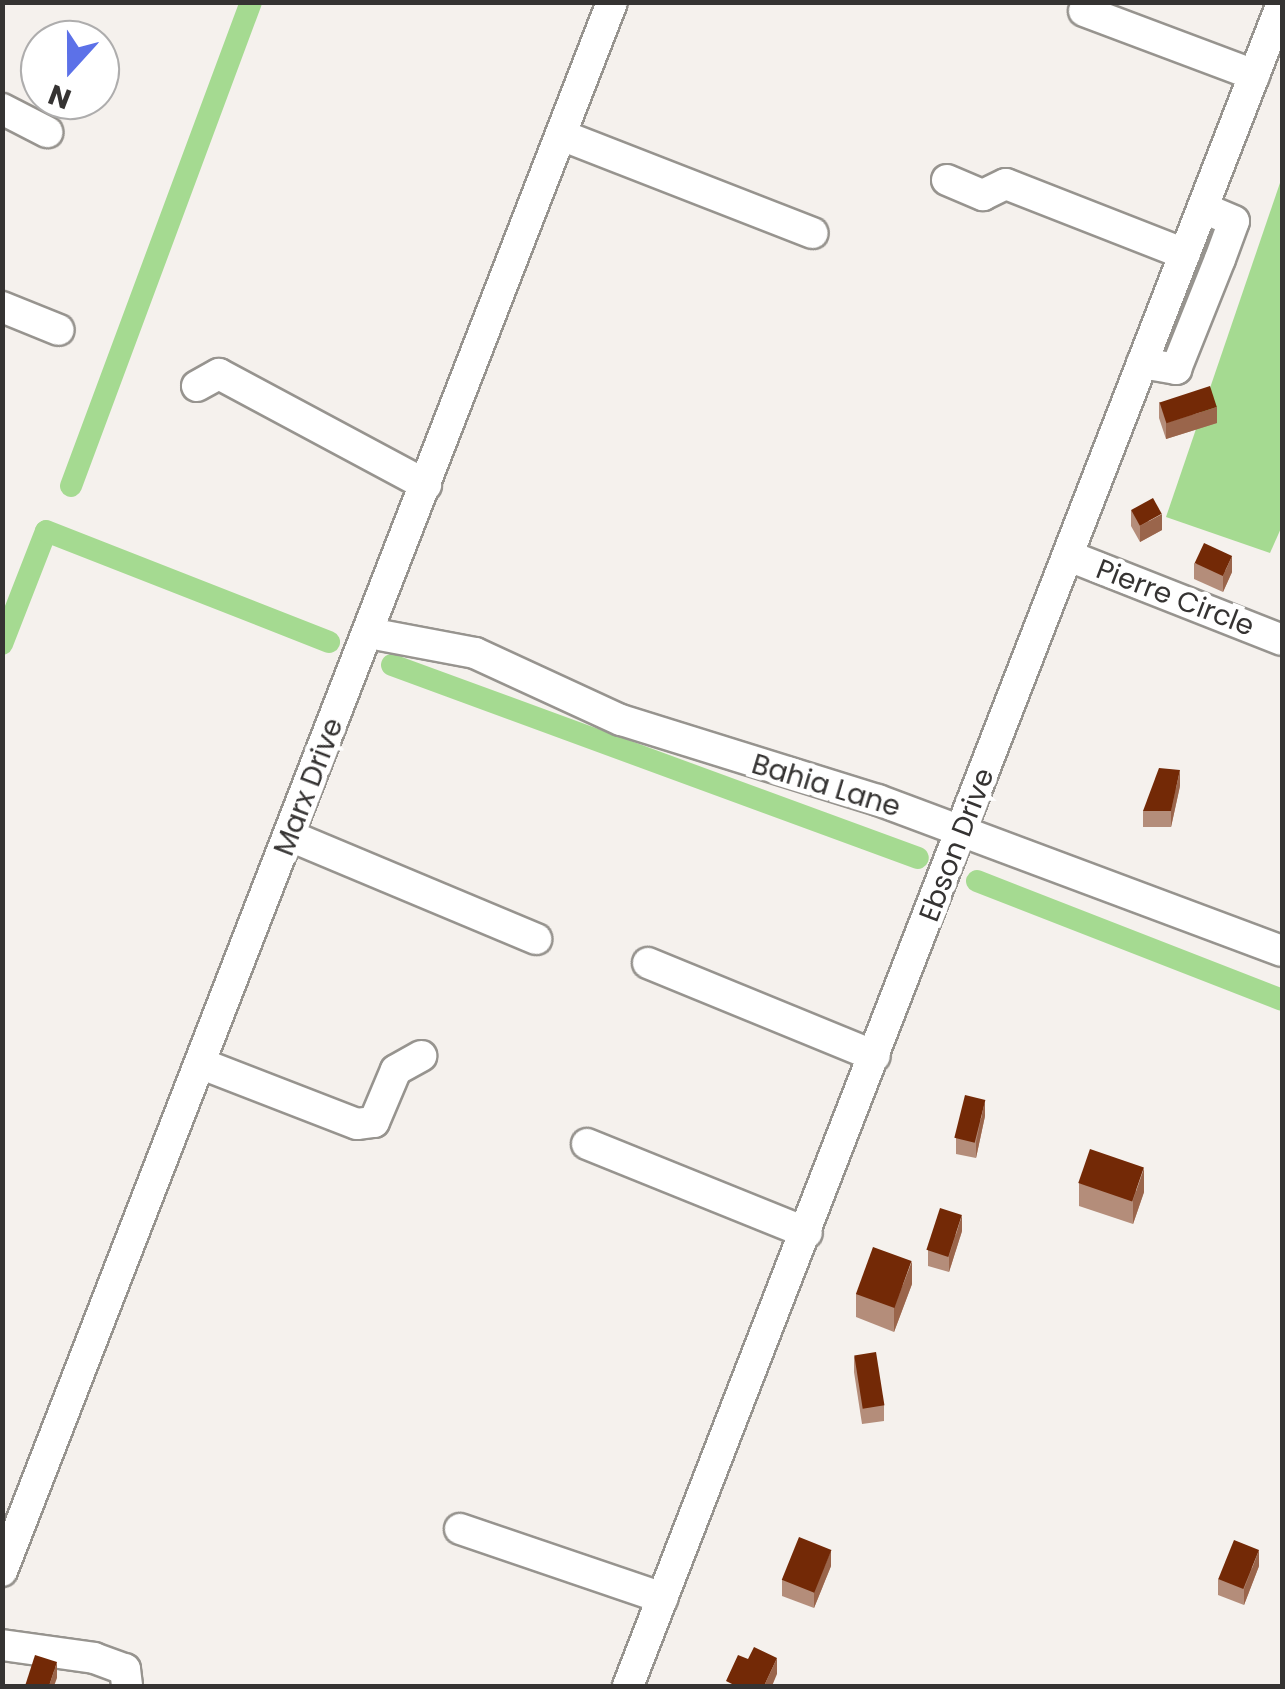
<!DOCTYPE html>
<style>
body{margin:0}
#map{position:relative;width:1285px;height:1689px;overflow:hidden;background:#f5f1ed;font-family:Poppins,sans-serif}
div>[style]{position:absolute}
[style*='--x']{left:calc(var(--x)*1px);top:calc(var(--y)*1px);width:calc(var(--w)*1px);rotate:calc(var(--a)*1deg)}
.water>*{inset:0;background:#a5da91}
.canal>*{height:22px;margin:-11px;padding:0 11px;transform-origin:11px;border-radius:11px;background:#a5da91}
.roads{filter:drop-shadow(2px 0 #97948f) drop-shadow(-2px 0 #97948f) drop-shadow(0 2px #97948f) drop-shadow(0 -2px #97948f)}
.minor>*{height:30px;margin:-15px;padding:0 15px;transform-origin:15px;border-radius:15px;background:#fff}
.wall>*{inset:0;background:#b48d7a}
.shaded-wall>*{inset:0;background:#9a654b}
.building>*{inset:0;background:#732906;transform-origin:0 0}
span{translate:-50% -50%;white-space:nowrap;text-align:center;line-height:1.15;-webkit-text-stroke:10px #fff;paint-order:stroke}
.street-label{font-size:28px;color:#353332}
.frame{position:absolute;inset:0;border:5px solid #353332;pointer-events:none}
.north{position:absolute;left:20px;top:20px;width:100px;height:100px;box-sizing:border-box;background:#fff;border:2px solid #aeadad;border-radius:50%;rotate:201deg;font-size:28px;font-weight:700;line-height:40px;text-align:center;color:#353332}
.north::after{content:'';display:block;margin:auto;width:35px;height:45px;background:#5c71e8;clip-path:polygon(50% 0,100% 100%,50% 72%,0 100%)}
</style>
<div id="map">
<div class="water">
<i style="clip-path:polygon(1282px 177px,1282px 526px,1270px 553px,1166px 517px)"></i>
</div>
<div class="canal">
<i style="--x:71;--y:486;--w:516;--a:-69.6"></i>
<i style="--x:2;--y:644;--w:121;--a:-68.7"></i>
<i style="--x:46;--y:531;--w:304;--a:21.4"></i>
<i style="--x:392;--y:665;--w:560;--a:20.15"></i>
<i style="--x:977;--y:881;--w:327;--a:21.3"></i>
</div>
<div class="roads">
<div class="minor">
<i style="--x:1084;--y:11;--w:182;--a:20.6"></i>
<i style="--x:2;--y:109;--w:51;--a:27.1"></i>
<i style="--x:561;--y:135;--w:270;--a:21.3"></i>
<i style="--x:947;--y:180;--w:39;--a:23"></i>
<i style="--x:983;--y:195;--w:25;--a:-26"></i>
<i style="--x:1006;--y:184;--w:192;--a:21.4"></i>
<i style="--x:2;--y:307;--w:61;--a:22"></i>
<i style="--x:1142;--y:363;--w:35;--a:10"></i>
<i style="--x:1176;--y:369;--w:118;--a:-68.2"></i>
<i style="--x:1220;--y:259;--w:40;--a:-69.8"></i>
<i style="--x:1234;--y:221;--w:34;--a:-157"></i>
<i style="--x:197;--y:386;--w:25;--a:-29"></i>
<i style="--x:219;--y:374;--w:235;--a:28.2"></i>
<i style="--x:1069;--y:556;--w:229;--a:21.5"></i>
<i style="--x:369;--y:633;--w:108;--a:10.7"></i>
<i style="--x:475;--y:653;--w:161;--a:24.7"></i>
<i style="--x:621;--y:720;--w:269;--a:17.3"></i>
<i style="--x:878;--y:800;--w:431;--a:20.5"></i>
<i style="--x:290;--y:836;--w:267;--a:22.7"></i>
<i style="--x:648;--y:963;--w:245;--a:22.3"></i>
<i style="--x:202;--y:1064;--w:166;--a:21.2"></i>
<i style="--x:357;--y:1124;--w:17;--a:-7"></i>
<i style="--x:374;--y:1122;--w:56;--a:-67.1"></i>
<i style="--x:396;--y:1070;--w:29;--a:-29"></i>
<i style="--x:587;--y:1144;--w:237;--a:22"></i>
<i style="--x:460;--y:1529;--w:214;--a:18.8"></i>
<i style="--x:2;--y:1571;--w:1683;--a:-68.75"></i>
<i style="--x:2;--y:1645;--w:93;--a:8"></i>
<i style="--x:94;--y:1658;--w:33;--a:20"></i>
<i style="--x:125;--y:1669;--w:17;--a:83"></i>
<i style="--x:628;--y:1686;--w:1806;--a:-68.76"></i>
</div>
</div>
<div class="wall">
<i style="clip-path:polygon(1159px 402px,1217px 423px,1166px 439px,1159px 418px)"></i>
<i style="clip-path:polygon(1131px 510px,1162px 530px,1140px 542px,1131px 526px)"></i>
<i style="clip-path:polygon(1194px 563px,1232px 572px,1223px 592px,1194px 579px)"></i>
<i style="clip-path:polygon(1180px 786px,1171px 827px,1143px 827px,1143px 811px)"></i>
<i style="clip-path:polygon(985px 1116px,976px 1158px,956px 1154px,956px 1138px)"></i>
<i style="clip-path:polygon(1079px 1183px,1144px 1192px,1133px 1224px,1079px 1206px)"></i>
<i style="clip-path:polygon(962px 1231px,949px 1272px,928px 1266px,928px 1250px)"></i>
<i style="clip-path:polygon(912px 1284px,894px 1332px,856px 1317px,856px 1294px)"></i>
<i style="clip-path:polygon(854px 1356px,884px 1405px,884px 1421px,862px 1424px,854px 1372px)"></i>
<i style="clip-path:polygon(831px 1566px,814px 1608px,782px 1596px,782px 1580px)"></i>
<i style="clip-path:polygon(1259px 1566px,1244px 1605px,1218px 1595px,1218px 1579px)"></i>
</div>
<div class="shaded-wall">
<i style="clip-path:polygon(1217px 407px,1217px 423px,1166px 439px,1166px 423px)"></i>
<i style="clip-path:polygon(1162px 514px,1162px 530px,1140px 542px,1140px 526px)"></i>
<i style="clip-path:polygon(1232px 556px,1232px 572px,1223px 592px,1223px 576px)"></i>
<i style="clip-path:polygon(1180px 770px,1180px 786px,1171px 827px,1171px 811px)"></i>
<i style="clip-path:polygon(985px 1100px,985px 1116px,976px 1158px,976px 1142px)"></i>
<i style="clip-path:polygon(1144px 1168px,1144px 1192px,1133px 1224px,1133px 1200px)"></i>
<i style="clip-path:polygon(962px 1215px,962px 1231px,949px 1272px,949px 1256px)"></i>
<i style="clip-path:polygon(912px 1261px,912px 1284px,894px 1332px,894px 1308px)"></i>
<i style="clip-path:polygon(831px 1550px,831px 1566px,814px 1608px,814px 1592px)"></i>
<i style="clip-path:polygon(1259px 1550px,1259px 1566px,1244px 1605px,1244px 1589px)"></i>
<i style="clip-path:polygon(777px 1658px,777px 1674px,772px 1686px,764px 1686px)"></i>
<i style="clip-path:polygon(57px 1662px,57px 1678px,54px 1686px,49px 1686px)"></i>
</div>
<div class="building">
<i style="left:1210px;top:386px;width:22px;height:53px;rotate:72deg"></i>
<i style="left:1153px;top:498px;width:18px;height:25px;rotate:61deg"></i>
<i style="left:1204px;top:543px;width:31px;height:22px;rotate:25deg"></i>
<i style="clip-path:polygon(1159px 768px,1180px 770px,1171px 811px,1143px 811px)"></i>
<i style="left:965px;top:1095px;width:21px;height:44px;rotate:14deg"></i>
<i style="left:1090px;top:1149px;width:57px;height:36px;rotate:19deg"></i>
<i style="left:940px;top:1208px;width:23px;height:44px;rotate:18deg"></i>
<i style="left:873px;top:1247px;width:41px;height:50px;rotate:20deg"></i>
<i style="left:876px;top:1352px;width:54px;height:22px;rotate:81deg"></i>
<i style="left:799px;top:1537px;width:35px;height:46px;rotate:22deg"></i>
<i style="left:1234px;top:1540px;width:27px;height:42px;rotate:22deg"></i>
<i style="clip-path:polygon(754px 1647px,777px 1658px,764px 1686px,736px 1686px,726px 1681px,738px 1655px,748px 1659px)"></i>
<i style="clip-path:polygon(35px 1655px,57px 1662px,49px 1686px,25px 1686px)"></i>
</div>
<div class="street-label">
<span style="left:1175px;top:598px;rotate:21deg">Pierre Circle</span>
<span style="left:826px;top:786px;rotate:17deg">Bahia Lane</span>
<span style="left:309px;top:787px;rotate:-69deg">Marx Drive</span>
<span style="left:957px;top:845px;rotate:-69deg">Ebson Drive</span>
</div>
<div class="frame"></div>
<div class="north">N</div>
</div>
